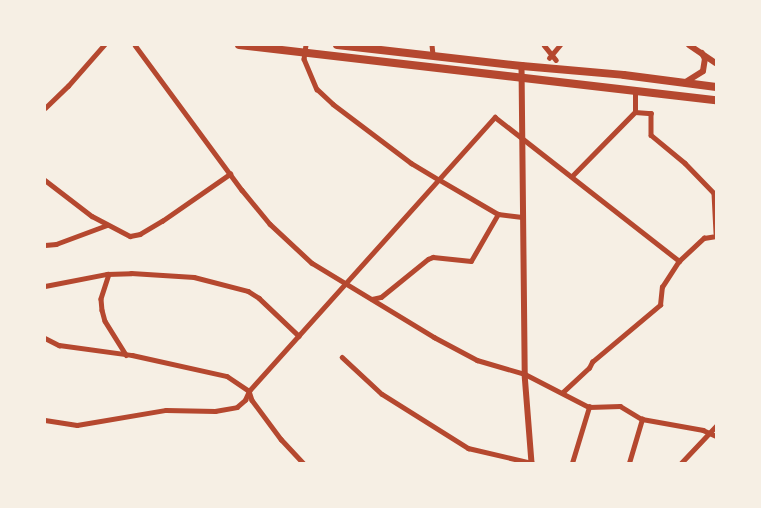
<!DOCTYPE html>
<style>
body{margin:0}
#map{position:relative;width:761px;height:508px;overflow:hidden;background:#f6efe4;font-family:"Nunito Sans",sans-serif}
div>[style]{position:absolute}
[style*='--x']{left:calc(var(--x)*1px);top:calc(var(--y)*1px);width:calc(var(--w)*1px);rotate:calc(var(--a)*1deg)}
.minor>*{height:4.5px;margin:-2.25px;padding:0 2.25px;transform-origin:2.25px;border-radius:2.25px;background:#b5482f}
.tertiary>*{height:5.5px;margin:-2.75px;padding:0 2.75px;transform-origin:2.75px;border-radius:2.75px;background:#b5482f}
.secondary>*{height:6px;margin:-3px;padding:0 3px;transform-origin:3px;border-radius:3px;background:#b5482f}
.trunk>*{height:8px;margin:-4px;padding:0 4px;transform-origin:4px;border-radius:4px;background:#b5482f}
span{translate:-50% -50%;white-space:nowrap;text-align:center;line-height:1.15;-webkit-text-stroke:4px #f6efe4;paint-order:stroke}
.frame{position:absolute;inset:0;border:46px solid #f6efe4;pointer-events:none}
</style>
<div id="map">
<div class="minor">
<i style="--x:135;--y:45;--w:180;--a:53.6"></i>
<i style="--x:242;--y:190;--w:44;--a:50.5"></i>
<i style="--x:270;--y:224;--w:57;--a:42.9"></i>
<i style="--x:312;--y:263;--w:143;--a:31.2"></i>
<i style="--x:434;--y:337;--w:49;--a:28.1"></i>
<i style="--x:477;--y:360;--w:50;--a:16.3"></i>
<i style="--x:525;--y:374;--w:72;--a:27.3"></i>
<i style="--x:589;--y:407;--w:31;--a:-2"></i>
<i style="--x:620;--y:406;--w:26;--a:31"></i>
<i style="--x:642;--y:419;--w:62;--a:10.2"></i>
<i style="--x:703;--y:430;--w:14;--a:25"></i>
<i style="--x:306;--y:45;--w:14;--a:98"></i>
<i style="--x:304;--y:59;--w:33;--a:67"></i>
<i style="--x:317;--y:89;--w:22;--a:43"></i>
<i style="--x:333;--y:104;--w:98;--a:37.1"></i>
<i style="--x:411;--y:163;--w:31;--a:31"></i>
<i style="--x:438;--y:179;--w:69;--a:30.3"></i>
<i style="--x:498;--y:214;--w:24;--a:7"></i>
<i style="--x:432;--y:45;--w:10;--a:84"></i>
<i style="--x:544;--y:45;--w:19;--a:51"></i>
<i style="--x:549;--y:58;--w:17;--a:-50"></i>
<i style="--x:45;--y:108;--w:32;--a:-44"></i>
<i style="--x:68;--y:86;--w:55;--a:-48.7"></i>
<i style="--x:635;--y:112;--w:16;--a:4"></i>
<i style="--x:651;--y:113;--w:22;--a:90"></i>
<i style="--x:651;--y:135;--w:44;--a:39.5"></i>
<i style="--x:685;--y:163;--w:42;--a:46"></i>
<i style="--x:714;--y:193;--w:40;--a:87.1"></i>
<i style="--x:572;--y:176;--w:90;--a:-45.5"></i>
<i style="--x:635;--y:112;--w:22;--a:-90"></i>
<i style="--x:45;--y:180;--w:59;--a:37.5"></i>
<i style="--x:92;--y:216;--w:43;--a:27.8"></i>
<i style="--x:130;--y:236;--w:10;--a:-11"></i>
<i style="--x:140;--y:234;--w:26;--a:-31"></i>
<i style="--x:162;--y:221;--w:83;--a:-34.7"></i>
<i style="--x:45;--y:245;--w:11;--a:-5"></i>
<i style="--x:56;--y:244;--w:54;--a:-20.4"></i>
<i style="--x:109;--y:274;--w:26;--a:108"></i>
<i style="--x:101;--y:299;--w:11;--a:85"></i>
<i style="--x:102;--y:310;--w:11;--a:75"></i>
<i style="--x:105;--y:321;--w:40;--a:58"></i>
<i style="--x:45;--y:286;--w:63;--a:-11"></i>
<i style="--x:107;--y:274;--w:24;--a:-2"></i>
<i style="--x:131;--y:273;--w:63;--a:3.6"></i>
<i style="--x:194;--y:277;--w:56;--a:14.5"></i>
<i style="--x:248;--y:291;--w:13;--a:32"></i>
<i style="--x:259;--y:298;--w:55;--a:43.5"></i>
<i style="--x:372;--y:299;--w:9;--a:-13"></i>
<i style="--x:381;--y:297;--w:60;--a:-39"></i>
<i style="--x:428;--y:259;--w:5;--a:-22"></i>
<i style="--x:433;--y:257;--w:38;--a:6"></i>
<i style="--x:471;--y:261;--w:54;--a:-60.1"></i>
<i style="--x:45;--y:338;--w:16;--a:27"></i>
<i style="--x:59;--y:345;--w:74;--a:7.8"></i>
<i style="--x:132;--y:355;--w:97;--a:12.5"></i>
<i style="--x:227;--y:376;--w:27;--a:34"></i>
<i style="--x:249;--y:391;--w:9;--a:72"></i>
<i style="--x:252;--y:400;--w:49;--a:53.4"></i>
<i style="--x:281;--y:439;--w:33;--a:47"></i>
<i style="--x:342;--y:357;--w:54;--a:42.8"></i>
<i style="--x:382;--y:394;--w:102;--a:32.1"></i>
<i style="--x:468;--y:448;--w:66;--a:13.2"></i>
<i style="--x:563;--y:392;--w:35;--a:-43"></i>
<i style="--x:589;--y:368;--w:7;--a:-63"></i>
<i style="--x:592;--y:362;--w:89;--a:-40"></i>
<i style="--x:660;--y:305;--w:18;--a:-84"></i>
<i style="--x:662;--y:287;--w:31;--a:-57"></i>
<i style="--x:679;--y:261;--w:34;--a:-43"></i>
<i style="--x:704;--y:238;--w:12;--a:-9"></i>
<i style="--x:45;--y:420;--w:32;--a:9"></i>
<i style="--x:77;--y:425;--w:90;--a:-9.6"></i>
<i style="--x:166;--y:410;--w:49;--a:1.2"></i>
<i style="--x:215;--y:411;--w:22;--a:-10"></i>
<i style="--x:237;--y:407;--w:11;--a:-41"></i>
<i style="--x:245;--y:400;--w:10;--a:-66"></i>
<i style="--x:249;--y:391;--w:368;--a:-48.1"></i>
<i style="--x:495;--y:117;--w:234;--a:38"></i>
<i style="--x:572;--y:463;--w:59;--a:-73.1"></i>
<i style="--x:629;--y:463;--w:46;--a:-73.5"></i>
<i style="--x:681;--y:463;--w:51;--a:-46.6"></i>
</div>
<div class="tertiary">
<i style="--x:522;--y:66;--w:308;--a:89.4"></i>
<i style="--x:525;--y:374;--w:89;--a:85.5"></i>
</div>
<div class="secondary">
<i style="--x:689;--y:45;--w:32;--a:34"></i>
<i style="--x:684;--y:83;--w:22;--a:-32"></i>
<i style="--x:703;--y:71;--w:12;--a:-81"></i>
<i style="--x:705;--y:59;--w:7;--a:-117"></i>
</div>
<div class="trunk">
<i style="--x:239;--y:45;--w:480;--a:6.6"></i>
<i style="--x:337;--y:45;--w:186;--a:6.5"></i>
<i style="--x:522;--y:66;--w:102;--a:5"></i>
<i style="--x:624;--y:75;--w:93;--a:7.4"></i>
</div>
<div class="frame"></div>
</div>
